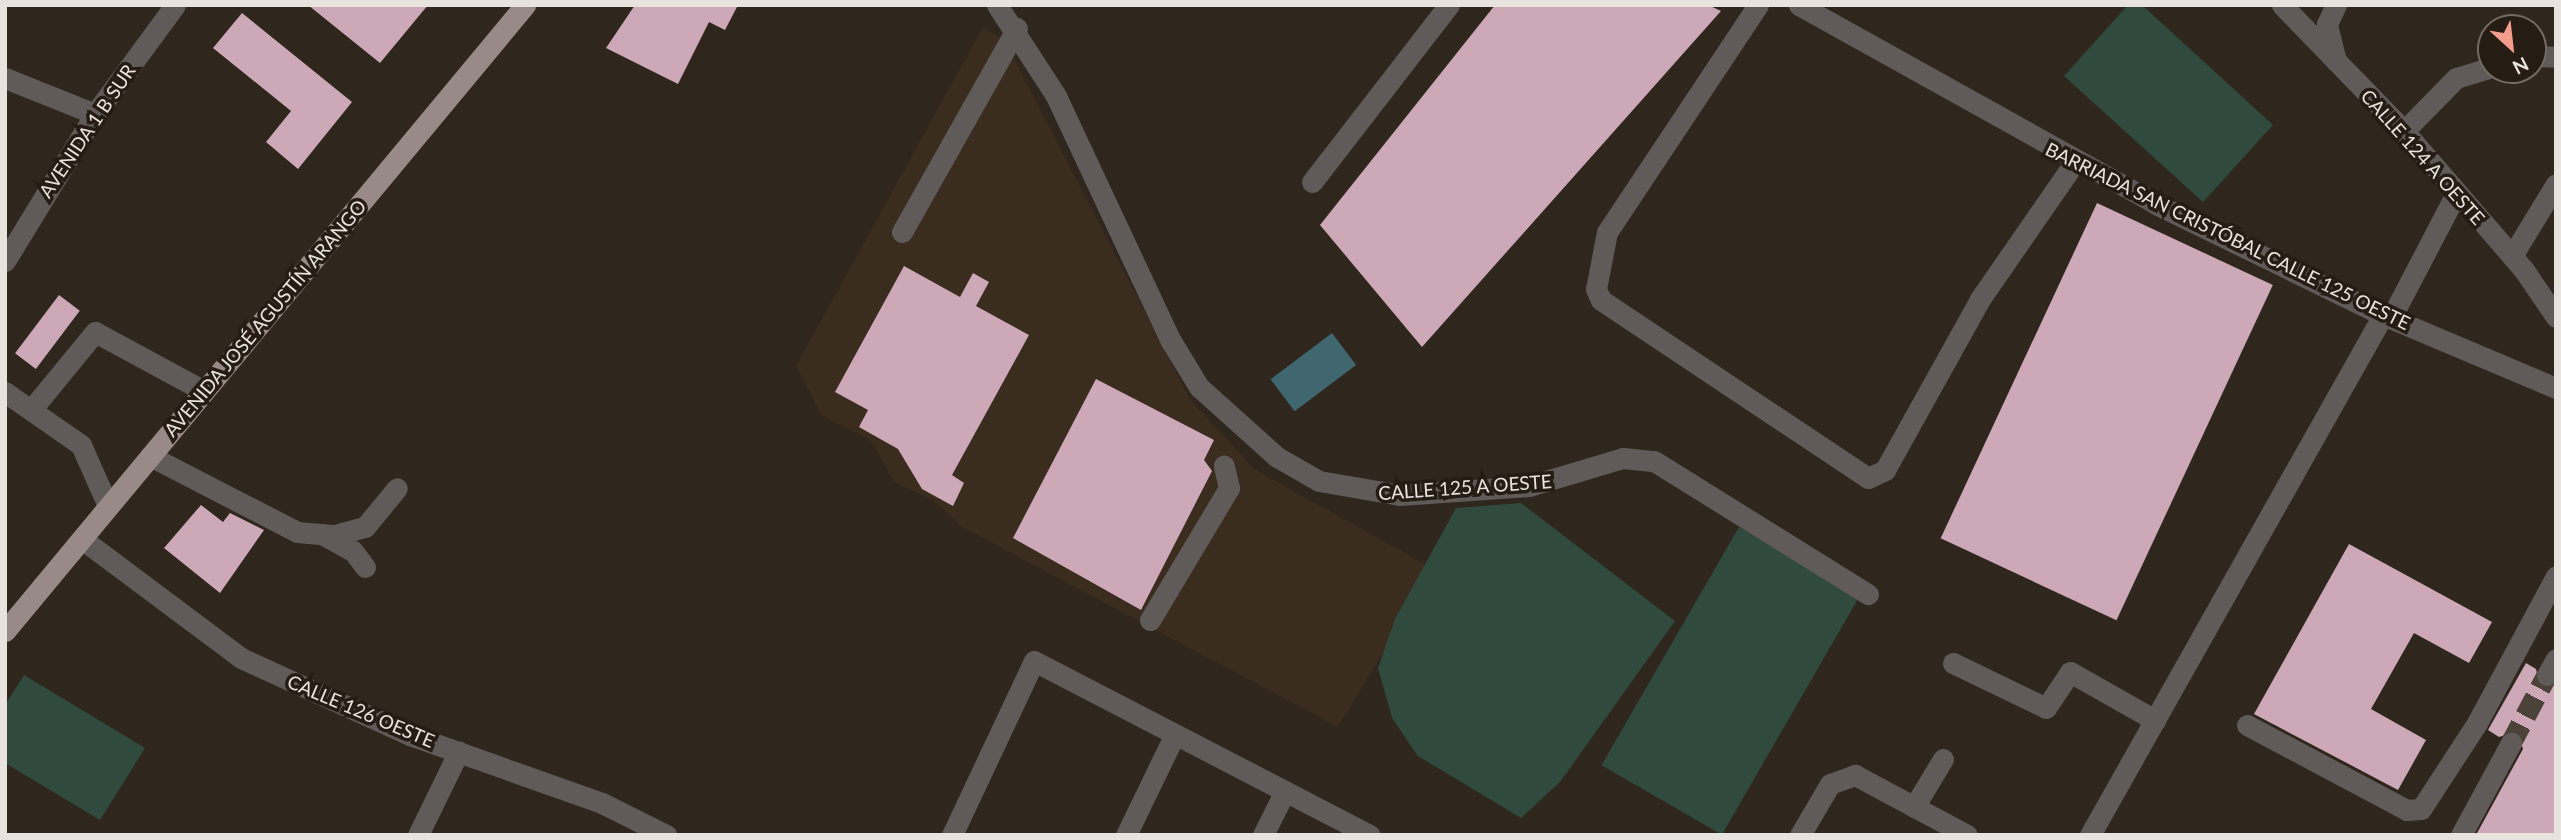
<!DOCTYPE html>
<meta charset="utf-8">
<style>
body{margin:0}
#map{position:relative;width:2561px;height:840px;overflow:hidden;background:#2f261d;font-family:Lato,sans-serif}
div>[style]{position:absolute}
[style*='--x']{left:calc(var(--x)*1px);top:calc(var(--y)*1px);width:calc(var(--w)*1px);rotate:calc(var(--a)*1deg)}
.built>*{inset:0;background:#3a2c1f}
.green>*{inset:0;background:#304b3d;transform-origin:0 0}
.water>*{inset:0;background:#40666f;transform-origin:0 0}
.building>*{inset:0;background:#cda9b7;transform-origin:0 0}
.minor-tunnel>*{height:21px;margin-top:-10.5px;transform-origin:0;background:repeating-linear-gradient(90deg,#4b423a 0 21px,transparent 0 31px)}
.minor>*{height:21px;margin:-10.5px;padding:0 10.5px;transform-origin:10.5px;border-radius:10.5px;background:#605a58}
.major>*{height:21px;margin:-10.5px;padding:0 10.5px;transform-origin:10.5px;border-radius:10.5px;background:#988b87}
span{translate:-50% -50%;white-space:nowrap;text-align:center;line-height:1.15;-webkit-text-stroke:7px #251c14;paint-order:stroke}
.street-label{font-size:19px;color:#e9e3de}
.frame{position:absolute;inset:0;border:7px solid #e9e3de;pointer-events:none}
.north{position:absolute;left:2477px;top:14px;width:70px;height:70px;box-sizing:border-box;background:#251c14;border:2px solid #736c65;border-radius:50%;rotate:153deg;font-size:19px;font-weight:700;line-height:28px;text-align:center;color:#e9e3de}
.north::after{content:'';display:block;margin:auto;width:24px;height:32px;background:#f49d8c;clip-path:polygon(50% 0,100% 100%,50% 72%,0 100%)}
</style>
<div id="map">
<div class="built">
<i style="clip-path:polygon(983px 27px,1005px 41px,1190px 399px,1254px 469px,1434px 569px,1338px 727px,962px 527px,933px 500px,895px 483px,870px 440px,821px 415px,796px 366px)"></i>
</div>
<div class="green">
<i style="clip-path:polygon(2128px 5px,2142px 5px,2273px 125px,2203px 202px,2064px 76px)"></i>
<i style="clip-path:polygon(1521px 503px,1675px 621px,1560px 782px,1521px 818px,1418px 756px,1392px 718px,1378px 668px,1395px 619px,1456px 508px)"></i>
<i style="left:1739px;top:527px;width:139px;height:275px;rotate:30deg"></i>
<i style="clip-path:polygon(24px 675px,145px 748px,100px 820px,5px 763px,5px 705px)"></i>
</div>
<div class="water">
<i style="left:1332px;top:333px;width:40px;height:77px;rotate:53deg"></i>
</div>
<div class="building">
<i style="clip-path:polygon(308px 5px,428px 5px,380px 63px)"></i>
<i style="clip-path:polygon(635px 5px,738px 5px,725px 30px,709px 22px,678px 84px,606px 48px)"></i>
<i style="clip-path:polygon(1495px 5px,1708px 5px,1721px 11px,1422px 347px,1320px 225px)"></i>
<i style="clip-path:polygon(242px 13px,352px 102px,298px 169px,266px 142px,291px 111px,213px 48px)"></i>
<i style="left:2097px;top:203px;width:194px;height:370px;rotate:25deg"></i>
<i style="clip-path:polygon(904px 266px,960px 297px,973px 273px,989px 282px,976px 306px,1029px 335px,952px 475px,964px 483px,953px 506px,922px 489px,898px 449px,859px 427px,868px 410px,835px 392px)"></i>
<i style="left:59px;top:295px;width:26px;height:73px;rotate:37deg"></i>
<i style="clip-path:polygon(1096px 379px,1214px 440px,1204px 460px,1212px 471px,1141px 610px,1013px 538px)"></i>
<i style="clip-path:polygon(201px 505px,223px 522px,230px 513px,264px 530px,220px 593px,164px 548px)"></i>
<i style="clip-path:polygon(2349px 544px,2492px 622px,2469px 663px,2414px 633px,2371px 709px,2426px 740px,2398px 790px,2254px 714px)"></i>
<i style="clip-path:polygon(2526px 663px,2536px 669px,2540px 686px,2556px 684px,2556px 835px,2476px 835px,2523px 749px,2517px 731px,2499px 737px,2488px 730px)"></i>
</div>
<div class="minor-tunnel">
<i style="--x:2511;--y:743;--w:77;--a:-62.1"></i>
</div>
<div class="minor">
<i style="--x:997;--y:5;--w:108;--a:57"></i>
<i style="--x:1056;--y:96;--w:271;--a:64.9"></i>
<i style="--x:1171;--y:341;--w:54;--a:58.7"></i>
<i style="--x:1199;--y:387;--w:105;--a:41.9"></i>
<i style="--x:1277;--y:457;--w:48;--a:29.7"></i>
<i style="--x:1319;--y:481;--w:82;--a:9.8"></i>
<i style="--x:1400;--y:495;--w:129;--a:-4"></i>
<i style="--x:1529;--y:486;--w:98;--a:-16.6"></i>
<i style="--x:1623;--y:458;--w:31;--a:6"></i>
<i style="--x:1654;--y:461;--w:252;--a:31.9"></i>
<i style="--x:1758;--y:5;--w:273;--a:123.6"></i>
<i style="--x:1607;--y:232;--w:58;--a:100.9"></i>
<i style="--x:1596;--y:289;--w:12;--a:66"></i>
<i style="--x:1601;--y:300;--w:321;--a:33.7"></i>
<i style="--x:1868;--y:478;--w:19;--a:-25"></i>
<i style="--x:1885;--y:470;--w:196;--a:-60.9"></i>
<i style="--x:1980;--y:299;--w:165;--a:-55.3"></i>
<i style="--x:1799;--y:5;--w:409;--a:29.1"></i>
<i style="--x:2156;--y:204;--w:253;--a:26.1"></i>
<i style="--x:2383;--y:315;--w:188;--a:22.9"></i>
<i style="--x:2282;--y:5;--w:175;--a:45.9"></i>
<i style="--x:2404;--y:131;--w:184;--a:49.2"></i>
<i style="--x:2524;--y:270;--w:57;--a:55.8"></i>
<i style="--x:2533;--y:56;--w:23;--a:2"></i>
<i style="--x:2336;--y:61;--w:38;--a:-104"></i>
<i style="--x:2327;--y:24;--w:21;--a:-65"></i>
<i style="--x:5;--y:78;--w:97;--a:21.8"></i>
<i style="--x:2404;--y:131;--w:74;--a:-45.5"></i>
<i style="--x:2456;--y:78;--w:37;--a:-17"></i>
<i style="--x:1312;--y:182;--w:224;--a:-52.3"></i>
<i style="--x:902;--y:232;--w:234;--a:-60.6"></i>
<i style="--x:2512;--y:256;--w:84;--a:-58.6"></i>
<i style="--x:5;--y:261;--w:172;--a:-58.5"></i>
<i style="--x:95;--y:114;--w:135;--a:-53.7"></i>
<i style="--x:2391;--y:318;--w:142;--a:-62.4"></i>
<i style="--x:5;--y:392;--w:93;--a:34.9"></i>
<i style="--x:81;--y:445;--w:67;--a:66.1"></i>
<i style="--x:31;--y:410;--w:101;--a:-50.6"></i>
<i style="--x:95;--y:332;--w:124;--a:28.4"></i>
<i style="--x:150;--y:456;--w:165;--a:27.3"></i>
<i style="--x:297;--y:532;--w:38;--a:5"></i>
<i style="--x:335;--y:535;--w:31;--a:-15"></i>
<i style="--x:365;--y:527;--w:50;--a:-50.6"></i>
<i style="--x:322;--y:534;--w:35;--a:29"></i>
<i style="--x:353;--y:551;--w:20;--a:53"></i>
<i style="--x:82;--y:539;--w:199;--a:36.8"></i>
<i style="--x:241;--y:658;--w:186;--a:24.5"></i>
<i style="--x:410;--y:735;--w:204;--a:19.5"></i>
<i style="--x:602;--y:803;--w:72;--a:26.6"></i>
<i style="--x:1150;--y:620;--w:154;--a:-59.1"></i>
<i style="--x:1229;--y:488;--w:23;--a:-103"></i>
<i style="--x:1953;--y:663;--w:103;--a:25.8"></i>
<i style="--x:2046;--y:708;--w:43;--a:-56.3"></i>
<i style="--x:2070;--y:672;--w:98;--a:29.5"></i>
<i style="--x:2547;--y:675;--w:18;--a:-61"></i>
<i style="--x:2247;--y:725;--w:181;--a:28"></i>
<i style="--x:2407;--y:810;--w:14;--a:-4"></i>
<i style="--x:2421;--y:809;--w:103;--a:-56.9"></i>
<i style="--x:2477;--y:723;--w:167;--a:-61.7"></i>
<i style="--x:1914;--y:807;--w:56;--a:-58.9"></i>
<i style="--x:418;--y:835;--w:93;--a:-64"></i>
<i style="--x:952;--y:835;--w:192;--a:-64.8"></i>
<i style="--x:1034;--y:661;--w:378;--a:27.4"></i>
<i style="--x:1126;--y:835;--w:112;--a:-64.1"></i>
<i style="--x:1263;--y:835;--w:49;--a:-63.4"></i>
<i style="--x:1800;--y:835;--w:59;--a:-59.5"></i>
<i style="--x:1830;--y:784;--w:27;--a:-20"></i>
<i style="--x:1855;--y:775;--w:127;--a:28.2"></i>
<i style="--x:2090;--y:835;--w:597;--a:-60.6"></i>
<i style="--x:2461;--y:835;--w:105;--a:-61.5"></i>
</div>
<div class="major">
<i style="--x:5;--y:631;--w:814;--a:-50.28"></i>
</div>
<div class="street-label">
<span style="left:87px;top:131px;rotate:-56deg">AVENIDA 1 B SUR</span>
<span style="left:2423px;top:157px;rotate:48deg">CALLE 124 A OESTE</span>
<span style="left:2228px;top:236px;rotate:26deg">BARRIADA SAN CRISTÓBAL CALLE 125 OESTE</span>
<span style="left:265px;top:318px;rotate:-50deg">AVENIDA JOSÉ AGUSTÍN ARANGO</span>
<span style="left:1465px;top:487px;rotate:-4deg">CALLE 125 A OESTE</span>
<span style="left:361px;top:711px;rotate:23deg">CALLE 126 OESTE</span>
</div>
<div class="frame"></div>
<div class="north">N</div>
</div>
